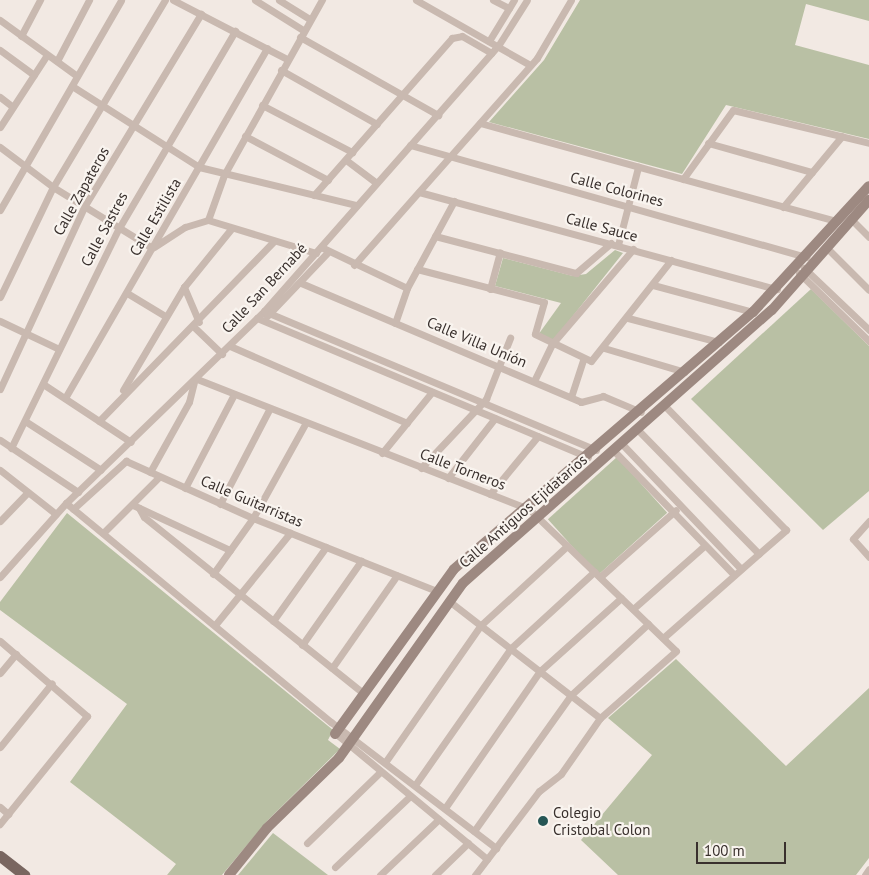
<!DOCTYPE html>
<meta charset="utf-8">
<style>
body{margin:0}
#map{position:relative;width:869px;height:875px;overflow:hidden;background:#f2e9e3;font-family:"PT Sans",sans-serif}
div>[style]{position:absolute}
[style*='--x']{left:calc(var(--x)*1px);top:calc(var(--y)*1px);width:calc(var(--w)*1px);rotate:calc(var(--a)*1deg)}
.green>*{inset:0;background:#b9c0a4;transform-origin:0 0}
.street>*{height:7px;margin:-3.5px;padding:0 3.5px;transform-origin:3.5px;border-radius:3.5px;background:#c9b9b0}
.secondary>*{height:10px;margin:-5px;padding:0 5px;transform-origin:5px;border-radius:5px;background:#9d8981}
.primary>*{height:11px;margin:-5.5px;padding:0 5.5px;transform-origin:5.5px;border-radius:5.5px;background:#796660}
.dots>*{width:14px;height:14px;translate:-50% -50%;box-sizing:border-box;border:2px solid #f9f4ef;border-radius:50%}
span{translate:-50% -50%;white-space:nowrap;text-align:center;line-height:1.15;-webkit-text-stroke:4.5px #f9f4ef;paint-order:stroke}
.street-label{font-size:15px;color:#39302d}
.poi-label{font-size:15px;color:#39302d}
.left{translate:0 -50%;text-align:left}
.scale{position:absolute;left:696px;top:842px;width:90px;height:22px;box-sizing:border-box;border:2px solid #39302d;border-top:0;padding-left:6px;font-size:15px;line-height:18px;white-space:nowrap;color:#39302d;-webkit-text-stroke:4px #f9f4ef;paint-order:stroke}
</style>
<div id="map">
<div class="green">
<i style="clip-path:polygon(580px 0,869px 0,869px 21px,806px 4px,795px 45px,869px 65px,869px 139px,726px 105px,682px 174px,489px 122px,544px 60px)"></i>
<i style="clip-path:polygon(615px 250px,623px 253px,553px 341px,538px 335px,561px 303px,495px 286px,503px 258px,573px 276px,586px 274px)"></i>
<i style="clip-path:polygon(811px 289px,869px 346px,869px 491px,823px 530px,691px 399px)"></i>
<i style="left:617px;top:457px;width:75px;height:93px;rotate:48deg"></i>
<i style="clip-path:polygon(67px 513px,333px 730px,328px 740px,340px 749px,268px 820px,222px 875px,167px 875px,176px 864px,70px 782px,127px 704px,0 610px,0 602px)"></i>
<i style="clip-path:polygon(676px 659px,786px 766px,869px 688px,869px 858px,856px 875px,618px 875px,581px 840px,652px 755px,608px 718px)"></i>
<i style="clip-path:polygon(273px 833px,328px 875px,238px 875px)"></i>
</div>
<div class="street">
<i style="--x:173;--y:0;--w:128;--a:27.4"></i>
<i style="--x:255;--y:0;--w:57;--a:32"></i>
<i style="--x:279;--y:0;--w:36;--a:32"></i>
<i style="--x:416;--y:0;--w:131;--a:29.7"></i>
<i style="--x:493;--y:0;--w:18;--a:27"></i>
<i style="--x:0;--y:20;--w:95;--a:36"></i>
<i style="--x:21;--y:36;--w:41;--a:-62.2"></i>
<i style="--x:300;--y:37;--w:159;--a:29.5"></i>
<i style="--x:489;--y:41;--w:48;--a:-58.6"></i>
<i style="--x:0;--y:50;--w:42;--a:36.3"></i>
<i style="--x:57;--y:61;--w:69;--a:-62.3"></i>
<i style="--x:281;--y:70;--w:110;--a:29.4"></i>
<i style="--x:72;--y:86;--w:151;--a:32.5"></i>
<i style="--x:199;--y:167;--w:162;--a:13.6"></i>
<i style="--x:0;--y:97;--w:16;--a:38"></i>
<i style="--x:262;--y:105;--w:102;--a:27.6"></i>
<i style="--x:480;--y:123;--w:368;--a:15.4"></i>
<i style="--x:0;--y:127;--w:86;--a:-56.9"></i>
<i style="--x:245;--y:136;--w:94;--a:27.9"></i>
<i style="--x:708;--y:143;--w:108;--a:15.6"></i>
<i style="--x:410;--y:145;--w:412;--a:15.8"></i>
<i style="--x:0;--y:147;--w:66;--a:37"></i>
<i style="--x:53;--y:187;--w:116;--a:31.6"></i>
<i style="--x:346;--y:160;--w:38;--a:37"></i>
<i style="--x:683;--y:179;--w:85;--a:-54.1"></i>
<i style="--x:733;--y:110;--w:140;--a:13.6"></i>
<i style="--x:419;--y:192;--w:371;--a:15.2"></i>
<i style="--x:314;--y:195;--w:209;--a:-48.7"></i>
<i style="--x:452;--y:38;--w:10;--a:-11"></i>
<i style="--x:462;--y:36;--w:34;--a:30"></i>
<i style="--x:783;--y:207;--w:92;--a:-50.3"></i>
<i style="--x:0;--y:210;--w:242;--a:-60"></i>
<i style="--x:851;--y:219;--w:25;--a:45"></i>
<i style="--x:208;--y:220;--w:48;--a:-70.4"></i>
<i style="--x:224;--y:175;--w:201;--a:-60.8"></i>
<i style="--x:435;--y:236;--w:146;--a:14.7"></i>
<i style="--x:576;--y:273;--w:46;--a:-40.6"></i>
<i style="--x:618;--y:245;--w:81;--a:-75.6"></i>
<i style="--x:154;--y:247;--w:37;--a:-33"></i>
<i style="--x:185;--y:227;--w:24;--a:-17"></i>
<i style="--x:208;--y:220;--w:113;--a:17"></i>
<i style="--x:321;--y:247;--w:95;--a:25.5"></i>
<i style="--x:827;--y:248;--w:59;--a:45"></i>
<i style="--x:354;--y:265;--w:276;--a:-48.5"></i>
<i style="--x:537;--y:58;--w:67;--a:-59.6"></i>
<i style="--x:804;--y:268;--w:90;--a:43.6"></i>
<i style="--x:417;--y:269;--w:131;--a:14.6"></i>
<i style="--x:544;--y:302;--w:33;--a:106"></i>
<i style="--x:535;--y:334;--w:62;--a:25.7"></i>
<i style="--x:591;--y:361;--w:129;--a:-51.6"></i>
<i style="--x:799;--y:273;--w:98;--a:44.2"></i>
<i style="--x:301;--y:283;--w:304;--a:23"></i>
<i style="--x:581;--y:402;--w:23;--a:-15"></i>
<i style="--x:603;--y:396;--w:41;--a:22.8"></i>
<i style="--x:653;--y:285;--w:104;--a:15.1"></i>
<i style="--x:184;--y:287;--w:38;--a:67"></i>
<i style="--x:490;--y:289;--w:38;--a:-75"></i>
<i style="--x:127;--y:293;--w:44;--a:31.2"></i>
<i style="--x:0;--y:297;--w:122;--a:-64.3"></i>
<i style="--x:53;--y:187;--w:218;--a:-59.1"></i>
<i style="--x:264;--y:311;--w:360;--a:22.7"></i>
<i style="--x:267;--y:316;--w:87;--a:-46.4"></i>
<i style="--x:257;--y:318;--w:359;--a:22.8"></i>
<i style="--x:628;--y:318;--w:94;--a:14.8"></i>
<i style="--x:0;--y:321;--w:65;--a:25.4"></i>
<i style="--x:395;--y:323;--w:37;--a:-71"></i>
<i style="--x:407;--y:288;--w:99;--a:-61.6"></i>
<i style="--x:194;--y:327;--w:39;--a:44"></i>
<i style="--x:230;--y:346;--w:193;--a:23.5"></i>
<i style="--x:604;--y:348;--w:84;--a:16.5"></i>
<i style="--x:197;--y:379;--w:357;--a:21.4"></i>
<i style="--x:529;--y:509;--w:204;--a:44"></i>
<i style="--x:676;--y:651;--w:101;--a:138.6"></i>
<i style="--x:600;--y:718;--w:68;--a:124.9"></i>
<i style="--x:561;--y:774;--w:28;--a:142"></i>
<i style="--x:539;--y:791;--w:106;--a:127.3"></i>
<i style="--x:534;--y:381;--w:41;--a:-64.1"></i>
<i style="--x:552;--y:344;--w:125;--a:-49.5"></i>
<i style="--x:43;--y:384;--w:105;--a:33.4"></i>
<i style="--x:0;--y:389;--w:200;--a:-65.2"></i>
<i style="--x:84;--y:207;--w:226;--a:-58.8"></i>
<i style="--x:123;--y:390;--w:120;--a:-59.4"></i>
<i style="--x:184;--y:287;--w:75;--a:-51"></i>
<i style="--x:571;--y:397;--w:40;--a:-72"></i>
<i style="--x:65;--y:398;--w:404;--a:-60"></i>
<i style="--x:25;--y:421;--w:90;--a:32.8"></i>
<i style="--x:99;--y:421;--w:251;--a:-45.8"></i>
<i style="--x:638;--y:430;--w:173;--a:45.7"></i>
<i style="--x:0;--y:440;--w:94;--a:33.7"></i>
<i style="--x:623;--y:445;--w:171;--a:46.4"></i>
<i style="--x:11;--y:448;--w:245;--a:-63.9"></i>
<i style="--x:119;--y:228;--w:229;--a:-59.5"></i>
<i style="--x:615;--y:452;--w:171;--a:45.9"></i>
<i style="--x:382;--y:453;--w:79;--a:-50.7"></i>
<i style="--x:421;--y:468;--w:95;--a:-46.7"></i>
<i style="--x:486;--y:399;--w:66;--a:-68.5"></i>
<i style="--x:0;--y:470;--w:71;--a:38.2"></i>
<i style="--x:150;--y:472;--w:80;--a:-60.9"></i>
<i style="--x:189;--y:402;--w:21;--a:-76"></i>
<i style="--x:448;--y:478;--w:76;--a:-51.9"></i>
<i style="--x:185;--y:488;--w:104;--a:-62.4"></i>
<i style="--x:490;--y:494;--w:75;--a:-50.4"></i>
<i style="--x:66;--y:503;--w:344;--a:39.6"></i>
<i style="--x:331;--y:722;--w:208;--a:37.4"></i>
<i style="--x:220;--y:504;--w:106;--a:-62.5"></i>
<i style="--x:133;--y:505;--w:107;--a:24.9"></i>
<i style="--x:139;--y:508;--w:10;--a:61"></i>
<i style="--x:144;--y:517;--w:281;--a:38.8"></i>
<i style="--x:73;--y:509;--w:72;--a:-42.2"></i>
<i style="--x:126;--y:461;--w:139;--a:24.2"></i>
<i style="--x:253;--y:518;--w:197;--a:21.7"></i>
<i style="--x:0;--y:521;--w:40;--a:-46"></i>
<i style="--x:869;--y:521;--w:24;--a:132"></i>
<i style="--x:853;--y:539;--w:24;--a:48"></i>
<i style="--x:103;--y:533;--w:79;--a:-45"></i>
<i style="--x:213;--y:574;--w:69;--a:-54.5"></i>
<i style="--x:253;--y:518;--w:107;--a:-61"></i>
<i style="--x:0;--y:577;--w:99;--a:-48.3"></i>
<i style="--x:66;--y:503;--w:276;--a:-44.1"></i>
<i style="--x:264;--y:311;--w:354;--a:-48.6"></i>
<i style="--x:498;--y:46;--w:54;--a:-57.8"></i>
<i style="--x:600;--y:577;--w:101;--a:-41.4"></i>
<i style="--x:449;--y:601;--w:191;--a:37.8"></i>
<i style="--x:633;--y:609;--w:96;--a:-41.6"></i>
<i style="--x:273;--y:621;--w:91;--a:-54.4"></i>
<i style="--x:215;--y:625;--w:119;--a:-50.8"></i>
<i style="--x:663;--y:638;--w:164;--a:-41.3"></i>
<i style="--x:786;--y:530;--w:173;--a:-134.3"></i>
<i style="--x:0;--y:641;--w:115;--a:40.8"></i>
<i style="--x:87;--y:716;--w:139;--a:128.9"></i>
<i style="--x:302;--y:645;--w:103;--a:-54.9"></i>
<i style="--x:332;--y:668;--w:113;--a:-55"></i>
<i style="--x:0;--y:673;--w:25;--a:-50"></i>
<i style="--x:334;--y:732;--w:199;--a:39.7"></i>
<i style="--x:0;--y:747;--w:82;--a:-50.9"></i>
<i style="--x:386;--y:761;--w:166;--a:-55.1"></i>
<i style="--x:481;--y:625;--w:117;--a:-42.6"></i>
<i style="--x:415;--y:785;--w:167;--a:-55"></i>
<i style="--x:511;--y:648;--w:113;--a:-42.5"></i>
<i style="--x:0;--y:807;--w:11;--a:41"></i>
<i style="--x:445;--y:808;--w:167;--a:-55.3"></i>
<i style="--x:540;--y:671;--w:109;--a:-42"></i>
<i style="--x:474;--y:831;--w:167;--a:-54.5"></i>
<i style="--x:571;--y:695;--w:105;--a:-42.7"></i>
<i style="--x:307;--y:843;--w:102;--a:-44.2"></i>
<i style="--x:335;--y:867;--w:103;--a:-43.4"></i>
<i style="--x:380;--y:875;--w:81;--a:-43.5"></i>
<i style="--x:435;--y:875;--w:46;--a:-44.1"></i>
<i style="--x:865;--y:875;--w:7;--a:-56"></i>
</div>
<div class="secondary">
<i style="--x:335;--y:734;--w:203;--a:-54.2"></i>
<i style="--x:454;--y:569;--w:394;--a:-40.7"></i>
<i style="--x:753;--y:312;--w:171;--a:-47.4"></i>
<i style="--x:229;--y:875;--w:60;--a:-51"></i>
<i style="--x:267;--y:828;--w:100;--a:-44.2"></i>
<i style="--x:339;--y:758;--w:214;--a:-54.7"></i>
<i style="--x:463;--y:583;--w:412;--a:-41.5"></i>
<i style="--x:772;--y:310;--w:147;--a:-48.6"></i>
</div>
<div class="primary">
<i style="--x:0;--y:856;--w:31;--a:38"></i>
</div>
<div class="dots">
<i style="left:543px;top:821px;background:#265655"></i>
</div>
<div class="street-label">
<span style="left:617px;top:189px;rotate:15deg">Calle Colorines</span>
<span style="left:81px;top:191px;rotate:-61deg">Calle Zapateros</span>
<span style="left:155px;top:217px;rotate:-60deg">Calle Estilista</span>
<span style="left:602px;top:227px;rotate:15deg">Calle Sauce</span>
<span style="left:104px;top:229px;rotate:-62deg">Calle Sastres</span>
<span style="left:264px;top:288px;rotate:-47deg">Calle San Bernabé</span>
<span style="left:477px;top:342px;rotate:23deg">Calle Villa Unión</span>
<span style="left:463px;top:469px;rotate:21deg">Calle Torneros</span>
<span style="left:252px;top:501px;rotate:23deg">Calle Guitarristas</span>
<span style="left:523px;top:511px;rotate:-41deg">Calle Antiguos Ejidatarios</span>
</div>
<div class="poi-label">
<span class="left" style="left:553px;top:821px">Colegio<br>Cristobal Colon</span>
</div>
<div class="scale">100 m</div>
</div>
